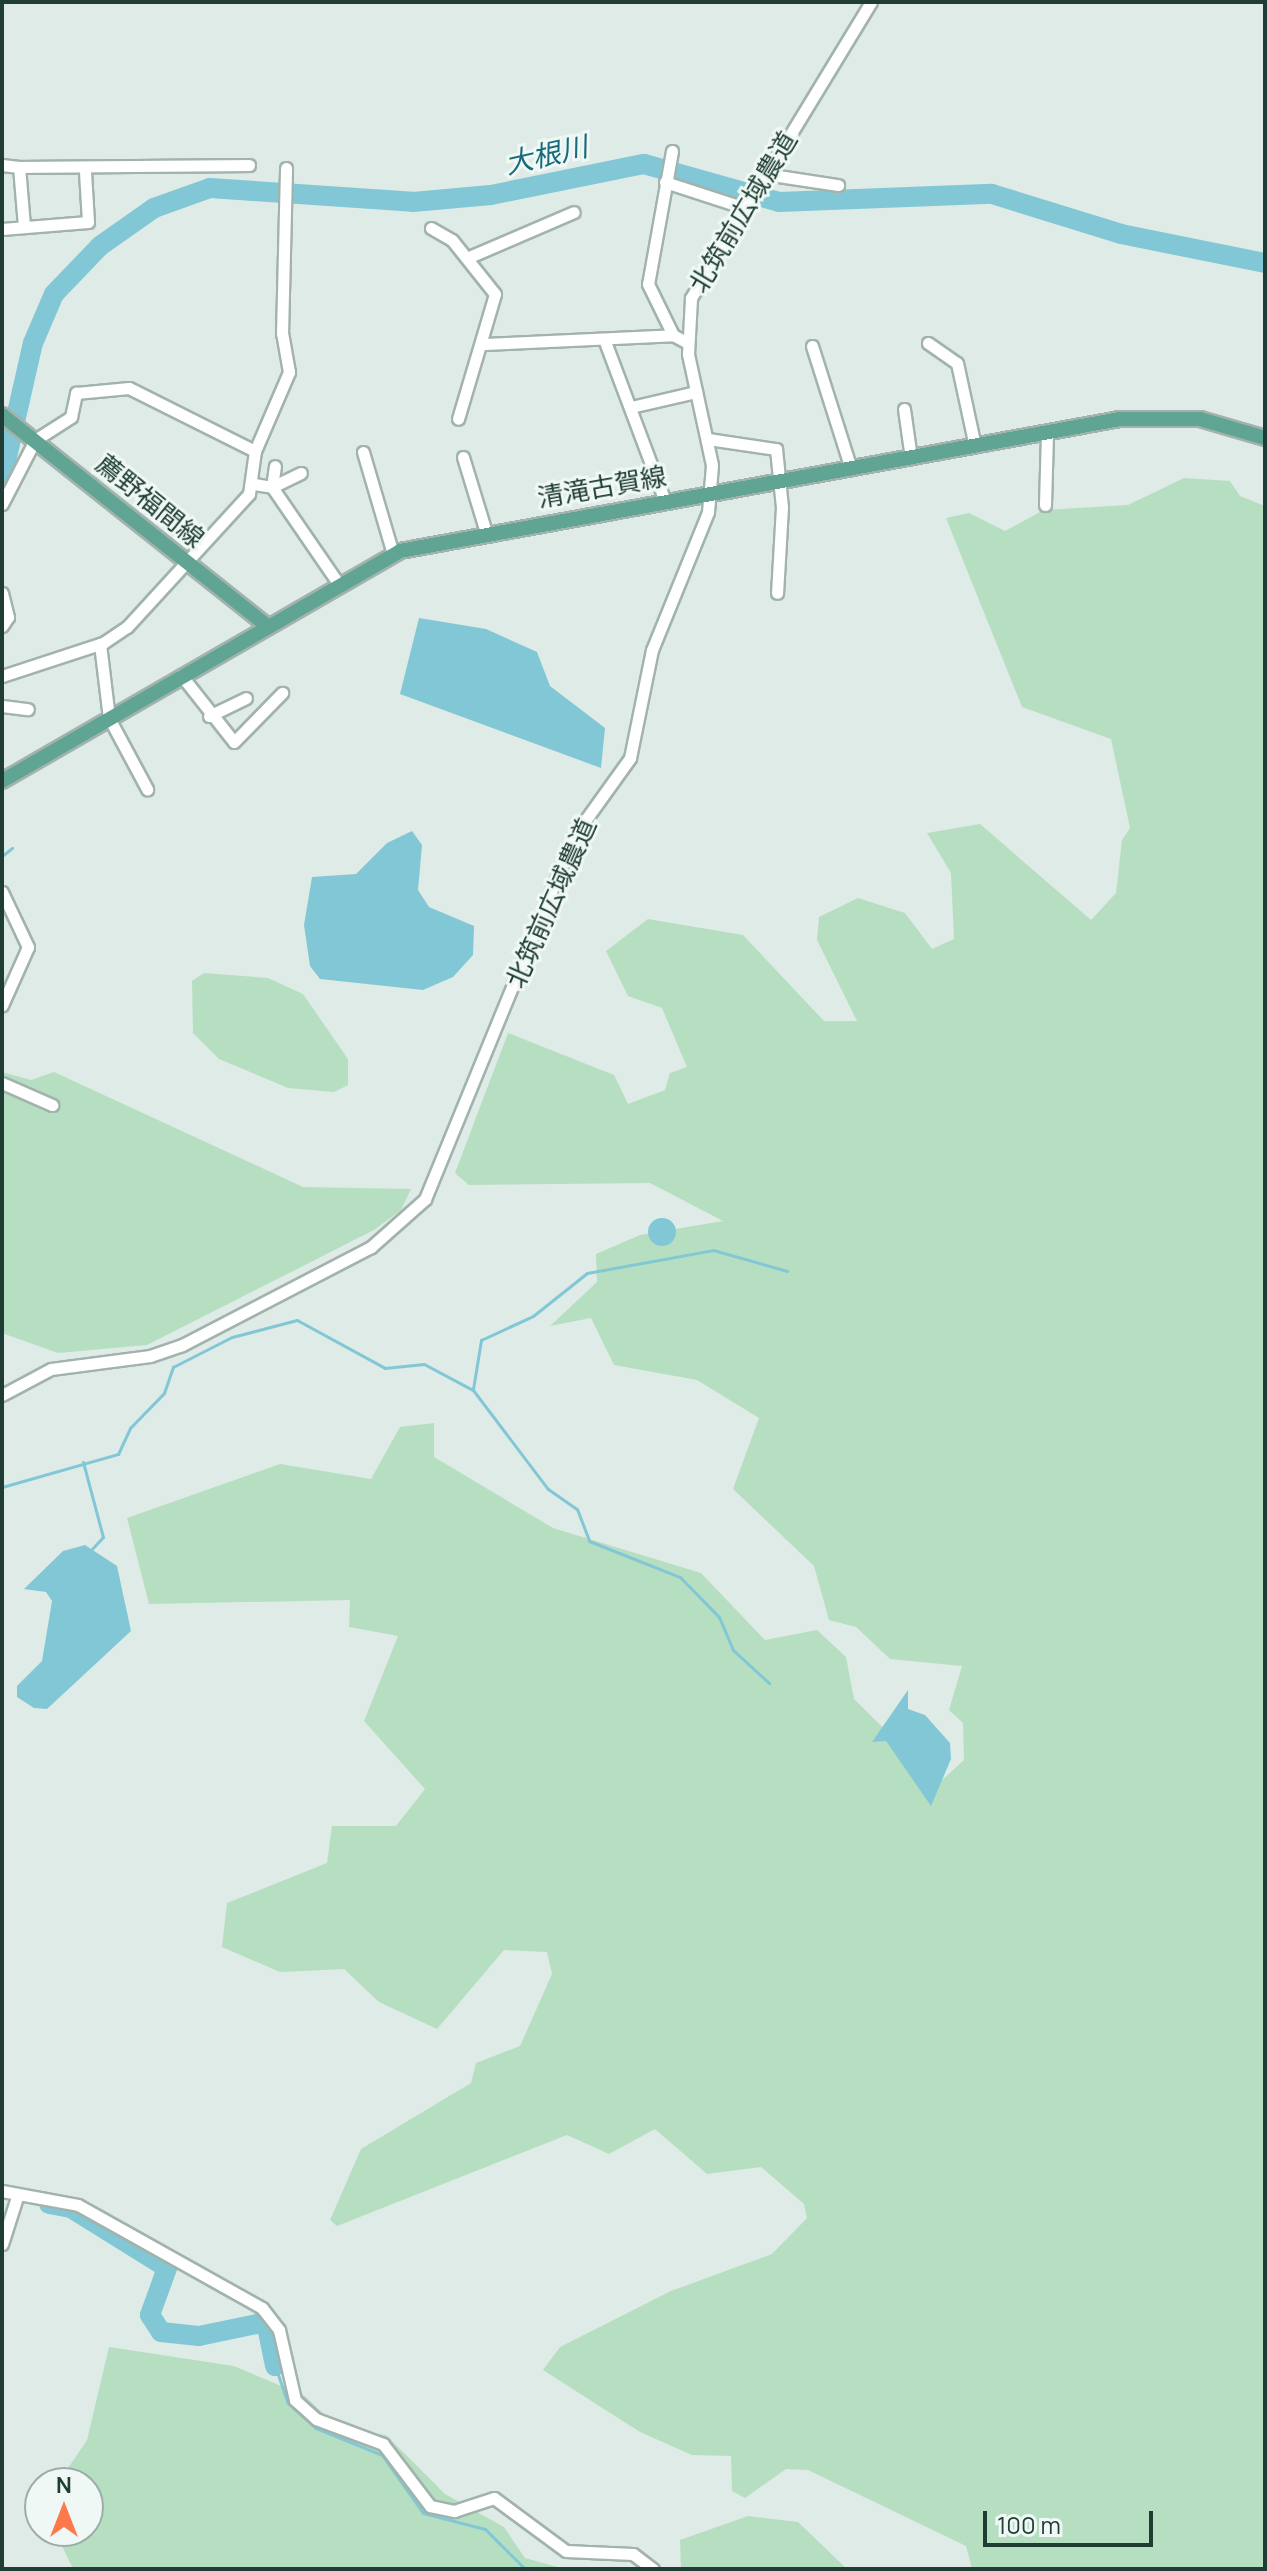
<!DOCTYPE html>
<meta charset="utf-8">
<style>
body{margin:0}
#map{position:relative;width:1267px;height:2571px;overflow:hidden;background:#dfebe6;font-family:Manrope,"Noto Sans JP",sans-serif}
div>[style]{position:absolute}
[style*='--x']{left:calc(var(--x)*1px);top:calc(var(--y)*1px);width:calc(var(--w)*1px);rotate:calc(var(--a)*1deg)}
.green>*{inset:0;background:#b6dfc1}
.water>*{inset:0;background:#82c7d5}
.round{border-radius:50%}
.stream>*{height:3px;margin:-1.5px;padding:0 1.5px;transform-origin:1.5px;border-radius:1.5px;background:#82c7d5}
.river>*{height:20px;margin:-10px;padding:0 10px;transform-origin:10px;border-radius:10px;background:#82c7d5}
.roads{filter:drop-shadow(2px 0 #a2b3ad) drop-shadow(-2px 0 #a2b3ad) drop-shadow(0 2px #a2b3ad) drop-shadow(0 -2px #a2b3ad)}
.minor>*{height:11px;margin:-5.5px;padding:0 5.5px;transform-origin:5.5px;border-radius:5.5px;background:#fff}
.major>*{height:14px;margin:-7px;padding:0 7px;transform-origin:7px;border-radius:7px;background:#60a494}
span{translate:-50% -50%;white-space:nowrap;text-align:center;line-height:1.15;-webkit-text-stroke:6px #eff8f4;paint-order:stroke}
.street-label{font-size:26px;color:#1f3c35}
.water-label{font-size:28px;color:#156a7c;font-style:italic}
.frame{position:absolute;inset:0;border:4px solid #1f3c35;pointer-events:none}
.north{position:absolute;left:24px;top:2467px;width:80px;height:80px;box-sizing:border-box;background:#eff8f4;border:2px solid #9cada8;border-radius:50%;rotate:0deg;font-size:22px;font-weight:700;line-height:32px;text-align:center;color:#1f3c35}
.north::after{content:'';display:block;margin:auto;width:28px;height:36px;background:#fc794c;clip-path:polygon(50% 0,100% 100%,50% 72%,0 100%)}
.scale{position:absolute;left:983px;top:2511px;width:170px;height:36px;box-sizing:border-box;border:4px solid #1f3c35;border-top:0;padding-left:10px;font-size:24px;line-height:28px;white-space:nowrap;color:#1f3c35;-webkit-text-stroke:6px #eff8f4;paint-order:stroke}
</style>
<div id="map">
<div class="green">
<i style="clip-path:polygon(1184px 478px,1230px 481px,1240px 496px,1265px 506px,1265px 2569px,972px 2569px,966px 2546px,808px 2470px,786px 2469px,745px 2498px,732px 2491px,731px 2456px,692px 2455px,640px 2432px,543px 2370px,560px 2347px,671px 2291px,772px 2254px,807px 2218px,804px 2204px,761px 2167px,707px 2174px,655px 2129px,609px 2154px,567px 2135px,337px 2226px,330px 2220px,361px 2149px,471px 2083px,476px 2063px,520px 2046px,552px 1974px,547px 1952px,504px 1950px,437px 2029px,379px 2002px,344px 1969px,280px 1972px,222px 1947px,227px 1903px,327px 1863px,332px 1826px,396px 1826px,425px 1789px,364px 1721px,398px 1636px,349px 1627px,350px 1600px,149px 1604px,127px 1518px,280px 1464px,371px 1479px,400px 1427px,434px 1423px,434px 1457px,553px 1528px,701px 1573px,765px 1640px,817px 1630px,846px 1657px,854px 1699px,939px 1783px,964px 1760px,963px 1723px,949px 1710px,962px 1666px,890px 1659px,856px 1627px,829px 1620px,814px 1566px,733px 1489px,759px 1418px,697px 1380px,614px 1365px,591px 1318px,550px 1326px,597px 1282px,596px 1254px,640px 1235px,723px 1221px,650px 1183px,469px 1185px,455px 1173px,508px 1033px,614px 1075px,628px 1104px,665px 1090px,670px 1073px,687px 1067px,662px 1008px,628px 996px,606px 951px,648px 919px,743px 935px,824px 1021px,857px 1021px,817px 940px,819px 917px,858px 898px,905px 913px,932px 949px,954px 939px,951px 873px,927px 833px,980px 824px,1091px 920px,1116px 893px,1122px 840px,1130px 828px,1111px 739px,1022px 707px,946px 518px,969px 513px,1005px 531px,1044px 510px,1128px 505px)"></i>
<i style="clip-path:polygon(204px 973px,268px 978px,303px 994px,348px 1059px,348px 1085px,334px 1092px,288px 1088px,219px 1059px,193px 1033px,192px 981px)"></i>
<i style="clip-path:polygon(2px 1072px,31px 1080px,54px 1072px,303px 1187px,411px 1189px,401px 1210px,374px 1230px,147px 1345px,58px 1353px,2px 1333px)"></i>
<i style="clip-path:polygon(109px 2347px,234px 2366px,305px 2396px,340px 2430px,386px 2435px,445px 2494px,504px 2527px,525px 2558px,565px 2569px,73px 2569px,55px 2531px,88px 2531px,88px 2483px,58px 2483px,87px 2440px)"></i>
<i style="clip-path:polygon(748px 2516px,798px 2522px,847px 2569px,681px 2569px,680px 2540px)"></i>
</div>
<div class="water">
<i style="clip-path:polygon(419px 618px,486px 629px,537px 652px,550px 686px,605px 728px,601px 768px,400px 694px)"></i>
<i style="clip-path:polygon(412px 831px,422px 845px,418px 890px,429px 907px,474px 926px,473px 955px,453px 977px,423px 990px,320px 979px,310px 966px,304px 925px,312px 877px,356px 874px,387px 843px)"></i>
<i class="round" style="left:648px;top:1218px;width:28px;height:28px"></i>
<i style="clip-path:polygon(85px 1545px,117px 1566px,131px 1631px,47px 1709px,34px 1708px,17px 1697px,17px 1686px,42px 1661px,52px 1601px,46px 1592px,24px 1589px,63px 1551px)"></i>
<i style="clip-path:polygon(908px 1690px,908px 1709px,925px 1715px,950px 1743px,951px 1759px,931px 1806px,886px 1741px,872px 1742px)"></i>
</div>
<div class="stream">
<i style="--x:2;--y:856;--w:13;--a:-39"></i>
<i style="--x:473;--y:1389;--w:50;--a:-80.7"></i>
<i style="--x:481;--y:1340;--w:57;--a:-24.8"></i>
<i style="--x:533;--y:1316;--w:69;--a:-38.5"></i>
<i style="--x:587;--y:1273;--w:128;--a:-10.3"></i>
<i style="--x:713;--y:1250;--w:77;--a:15.8"></i>
<i style="--x:83;--y:1462;--w:78;--a:75.1"></i>
<i style="--x:103;--y:1537;--w:18;--a:133"></i>
<i style="--x:2;--y:1487;--w:121;--a:-15.9"></i>
<i style="--x:118;--y:1454;--w:29;--a:-65"></i>
<i style="--x:130;--y:1428;--w:49;--a:-45.8"></i>
<i style="--x:164;--y:1393;--w:28;--a:-71"></i>
<i style="--x:173;--y:1367;--w:66;--a:-27"></i>
<i style="--x:232;--y:1337;--w:67;--a:-14.7"></i>
<i style="--x:297;--y:1320;--w:100;--a:28.6"></i>
<i style="--x:385;--y:1368;--w:39;--a:-6"></i>
<i style="--x:424;--y:1364;--w:55;--a:28"></i>
<i style="--x:473;--y:1390;--w:124;--a:52.9"></i>
<i style="--x:548;--y:1489;--w:35;--a:35"></i>
<i style="--x:577;--y:1509;--w:34;--a:69"></i>
<i style="--x:589;--y:1541;--w:98;--a:21.6"></i>
<i style="--x:680;--y:1577;--w:56;--a:45.7"></i>
<i style="--x:719;--y:1617;--w:36;--a:67"></i>
<i style="--x:733;--y:1650;--w:49;--a:42.5"></i>
<i style="--x:275;--y:2366;--w:39;--a:71"></i>
<i style="--x:288;--y:2403;--w:38;--a:42"></i>
<i style="--x:316;--y:2428;--w:71;--a:22.2"></i>
<i style="--x:382;--y:2455;--w:71;--a:54.7"></i>
<i style="--x:423;--y:2513;--w:64;--a:14.5"></i>
<i style="--x:485;--y:2529;--w:57;--a:45"></i>
</div>
<div class="river">
<i style="--x:2;--y:479;--w:139;--a:-77.2"></i>
<i style="--x:33;--y:343;--w:53;--a:-66.8"></i>
<i style="--x:54;--y:294;--w:66;--a:-46.2"></i>
<i style="--x:100;--y:246;--w:66;--a:-35.1"></i>
<i style="--x:154;--y:208;--w:59;--a:-19.7"></i>
<i style="--x:210;--y:188;--w:203;--a:3.9"></i>
<i style="--x:413;--y:202;--w:78;--a:-5.1"></i>
<i style="--x:491;--y:195;--w:156;--a:-11.5"></i>
<i style="--x:644;--y:164;--w:140;--a:15.7"></i>
<i style="--x:779;--y:202;--w:213;--a:-2.2"></i>
<i style="--x:992;--y:194;--w:135;--a:17.2"></i>
<i style="--x:1121;--y:234;--w:147;--a:11.4"></i>
<i style="--x:49;--y:2204;--w:22;--a:10"></i>
<i style="--x:71;--y:2208;--w:113;--a:32"></i>
<i style="--x:167;--y:2268;--w:50;--a:109.9"></i>
<i style="--x:150;--y:2315;--w:20;--a:57"></i>
<i style="--x:161;--y:2332;--w:38;--a:6"></i>
<i style="--x:199;--y:2336;--w:68;--a:-11.8"></i>
<i style="--x:266;--y:2322;--w:45;--a:78.4"></i>
</div>
<div class="roads">
<div class="minor">
<i style="--x:672;--y:151;--w:135;--a:100.2"></i>
<i style="--x:648;--y:284;--w:57;--a:63.9"></i>
<i style="--x:2;--y:165;--w:17;--a:7"></i>
<i style="--x:765;--y:174;--w:74;--a:8.6"></i>
<i style="--x:665;--y:182;--w:84;--a:18"></i>
<i style="--x:24;--y:226;--w:59;--a:-94.8"></i>
<i style="--x:19;--y:167;--w:230;--a:-0.5"></i>
<i style="--x:431;--y:228;--w:24;--a:30"></i>
<i style="--x:452;--y:240;--w:69;--a:51.5"></i>
<i style="--x:495;--y:294;--w:130;--a:106.5"></i>
<i style="--x:2;--y:229;--w:86;--a:-4.7"></i>
<i style="--x:88;--y:222;--w:51;--a:-93.4"></i>
<i style="--x:467;--y:258;--w:116;--a:-23.3"></i>
<i style="--x:604;--y:339;--w:173;--a:69.4"></i>
<i style="--x:928;--y:343;--w:35;--a:35"></i>
<i style="--x:957;--y:363;--w:85;--a:77.8"></i>
<i style="--x:485;--y:344;--w:188;--a:-2.7"></i>
<i style="--x:673;--y:335;--w:15;--a:28"></i>
<i style="--x:812;--y:346;--w:129;--a:72.4"></i>
<i style="--x:631;--y:407;--w:67;--a:-13"></i>
<i style="--x:904;--y:409;--w:49;--a:81.9"></i>
<i style="--x:708;--y:439;--w:69;--a:8.4"></i>
<i style="--x:776;--y:449;--w:58;--a:84.1"></i>
<i style="--x:782;--y:507;--w:86;--a:93.3"></i>
<i style="--x:363;--y:452;--w:106;--a:73.6"></i>
<i style="--x:463;--y:457;--w:78;--a:73"></i>
<i style="--x:254;--y:484;--w:18;--a:9"></i>
<i style="--x:272;--y:487;--w:116;--a:55.5"></i>
<i style="--x:272;--y:487;--w:32;--a:-26"></i>
<i style="--x:272;--y:487;--w:21;--a:-82"></i>
<i style="--x:2;--y:504;--w:72;--a:-62.7"></i>
<i style="--x:35;--y:440;--w:43;--a:-32.6"></i>
<i style="--x:71;--y:417;--w:25;--a:-78"></i>
<i style="--x:76;--y:393;--w:53;--a:-5.4"></i>
<i style="--x:129;--y:388;--w:141;--a:26.6"></i>
<i style="--x:1045;--y:505;--w:72;--a:-88.4"></i>
<i style="--x:2;--y:593;--w:25;--a:76"></i>
<i style="--x:8;--y:617;--w:11;--a:124"></i>
<i style="--x:100;--y:644;--w:75;--a:83.1"></i>
<i style="--x:109;--y:718;--w:81;--a:61.8"></i>
<i style="--x:181;--y:675;--w:85;--a:51.7"></i>
<i style="--x:234;--y:742;--w:69;--a:-45.6"></i>
<i style="--x:2;--y:676;--w:106;--a:-18.1"></i>
<i style="--x:103;--y:643;--w:29;--a:-34"></i>
<i style="--x:127;--y:627;--w:180;--a:-47.5"></i>
<i style="--x:249;--y:494;--w:43;--a:-82.1"></i>
<i style="--x:255;--y:451;--w:86;--a:-66.7"></i>
<i style="--x:289;--y:372;--w:39;--a:-100"></i>
<i style="--x:282;--y:334;--w:166;--a:-88.6"></i>
<i style="--x:2;--y:706;--w:26;--a:7"></i>
<i style="--x:209;--y:716;--w:41;--a:-25.9"></i>
<i style="--x:2;--y:892;--w:61;--a:64.7"></i>
<i style="--x:28;--y:947;--w:64;--a:114.1"></i>
<i style="--x:2;--y:1083;--w:55;--a:23.7"></i>
<i style="--x:2;--y:1395;--w:55;--a:-28"></i>
<i style="--x:51;--y:1369;--w:100;--a:-7.5"></i>
<i style="--x:150;--y:1356;--w:34;--a:-19"></i>
<i style="--x:182;--y:1345;--w:213;--a:-27.4"></i>
<i style="--x:371;--y:1247;--w:72;--a:-41.6"></i>
<i style="--x:425;--y:1199;--w:392;--a:-67.7"></i>
<i style="--x:574;--y:836;--w:96;--a:-54.3"></i>
<i style="--x:630;--y:758;--w:110;--a:-78.5"></i>
<i style="--x:652;--y:650;--w:149;--a:-67.9"></i>
<i style="--x:708;--y:512;--w:47;--a:-85.1"></i>
<i style="--x:712;--y:465;--w:114;--a:-102.2"></i>
<i style="--x:688;--y:354;--w:56;--a:-86.9"></i>
<i style="--x:691;--y:298;--w:346;--a:-58.7"></i>
<i style="--x:2;--y:2191;--w:77;--a:10.4"></i>
<i style="--x:78;--y:2205;--w:211;--a:29.2"></i>
<i style="--x:262;--y:2308;--w:28;--a:52"></i>
<i style="--x:279;--y:2330;--w:72;--a:77.1"></i>
<i style="--x:295;--y:2400;--w:28;--a:42"></i>
<i style="--x:316;--y:2419;--w:72;--a:20.5"></i>
<i style="--x:383;--y:2444;--w:78;--a:52.8"></i>
<i style="--x:430;--y:2506;--w:25;--a:12"></i>
<i style="--x:454;--y:2511;--w:42;--a:-18"></i>
<i style="--x:494;--y:2498;--w:89;--a:36.4"></i>
<i style="--x:566;--y:2551;--w:67;--a:2.6"></i>
<i style="--x:633;--y:2554;--w:25;--a:37"></i>
<i style="--x:2;--y:2244;--w:52;--a:-72.3"></i>
</div>
<div class="major">
<i style="--x:2;--y:415;--w:339;--a:38.5"></i>
<i style="--x:2;--y:781;--w:460;--a:-30"></i>
<i style="--x:400;--y:551;--w:732;--a:-10.39"></i>
<i style="--x:1120;--y:419;--w:80;--a:0"></i>
<i style="--x:1200;--y:419;--w:68;--a:16.3"></i>
</div>
</div>
<div class="street-label">
<span style="left:743px;top:212px;rotate:-59deg">北筑前広域農道</span>
<span style="left:602px;top:487px;rotate:-10deg">清滝古賀線</span>
<span style="left:150px;top:501px;rotate:39deg">薦野福間線</span>
<span style="left:551px;top:903px;rotate:-66deg">北筑前広域農道</span>
</div>
<div class="water-label">
<span style="left:546px;top:154px;rotate:-13deg">大根川</span>
</div>
<div class="frame"></div>
<div class="north">N</div>
<div class="scale">100 m</div>
</div>
